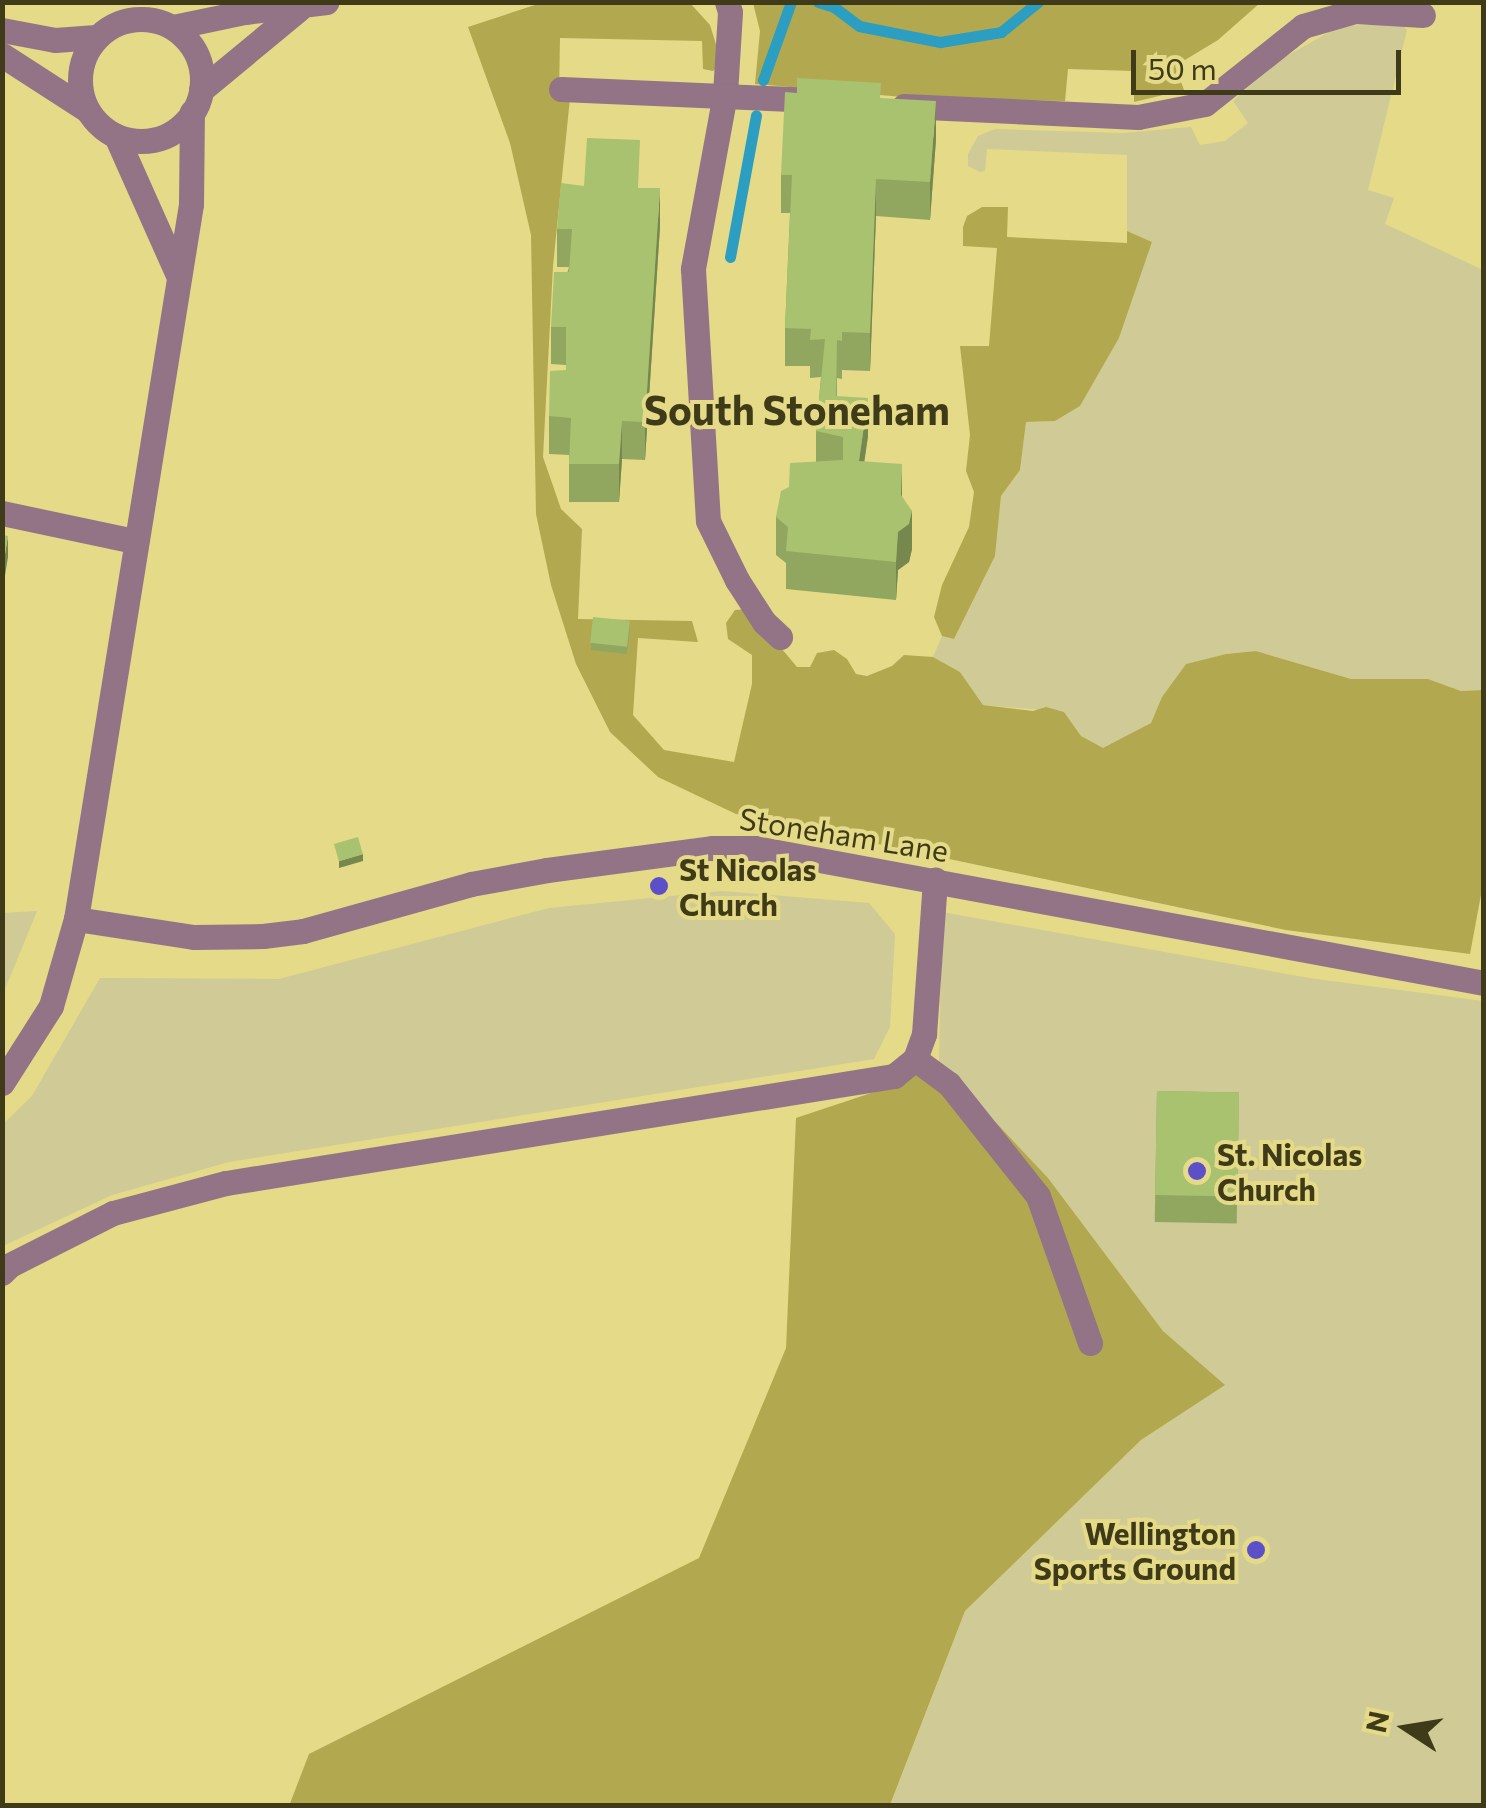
<!DOCTYPE html>
<style>
body{margin:0}
#map{position:relative;width:1486px;height:1808px;overflow:hidden;background:#e4da87;font-family:Commissioner,sans-serif}
div>[style]{position:absolute}
[style*='--x']{left:calc(var(--x)*1px);top:calc(var(--y)*1px);width:calc(var(--w)*1px);rotate:calc(var(--a)*1deg)}
.green>*{inset:0;background:#cfca96}
.forest>*{inset:0;background:#b2a850}
.stream>*{height:11px;margin:-5.5px;padding:0 5.5px;transform-origin:5.5px;border-radius:5.5px;background:#2b9ec1}
.minor>*{height:25px;margin:-12.5px;padding:0 12.5px;transform-origin:12.5px;border-radius:12.5px;background:#937386}
.minor>.ring{margin:-12.5px;padding:0;box-sizing:content-box;background:none;border:25px solid #937386;border-radius:50%}
.wall>*{inset:0;background:#91a760;transform-origin:0 0}
.shaded-wall>*{inset:0;background:#76884e}
.building>*{inset:0;background:#a9c270;transform-origin:0 0}
.dots>*{width:28px;height:28px;translate:-50% -50%;box-sizing:border-box;border:5px solid #e4da87;border-radius:50%}
span{translate:-50% -50%;white-space:nowrap;text-align:center;line-height:1.15;-webkit-text-stroke:8px #e4da87;paint-order:stroke}
.street-label{font-size:30px;color:#3f3b18}
.poi-label{font-size:30px;color:#3f3b18;font-weight:700}
.left{translate:0 -50%;text-align:left}
.right{translate:-100% -50%;text-align:right}
.district-label{font-size:40px;color:#3f3b18;font-weight:700}
.frame{position:absolute;inset:0;border:5px solid #3f3b18;pointer-events:none}
.north{position:absolute;left:1356px;top:1678px;width:100px;height:100px;-webkit-text-stroke:8px #e4da87;paint-order:stroke;rotate:282deg;font-size:28px;font-weight:700;line-height:40px;text-align:center;color:#3f3b18}
.north::after{content:'';display:block;margin:auto;width:35px;height:45px;background:#3f3b18;clip-path:polygon(50% 0,100% 100%,50% 72%,0 100%)}
.scale{position:absolute;left:1131px;top:50px;width:270px;height:45px;box-sizing:border-box;border:5px solid #3f3b18;border-top:0;padding-left:12px;font-size:30px;line-height:35px;white-space:nowrap;color:#3f3b18;-webkit-text-stroke:8px #e4da87;paint-order:stroke}
</style>
<div id="map">
<div class="green">
<i style="clip-path:polygon(1402px 24px,1407px 30px,1368px 190px,1394px 198px,1385px 224px,1483px 270px,1483px 690px,1461px 691px,1428px 679px,1351px 679px,1256px 651px,1226px 654px,1186px 664px,1162px 697px,1151px 723px,1103px 749px,1081px 736px,1064px 712px,983px 705px,960px 672px,933px 657px,942px 636px,954px 639px,995px 556px,1001px 496px,1020px 470px,1026px 422px,1055px 421px,1080px 406px,1119px 338px,1152px 242px,1127px 231px,1127px 155px,987px 149px,985px 171px,980px 172px,968px 166px,968px 154px,978px 136px,995px 129px,1123px 133px,1191px 127px,1200px 145px,1225px 141px,1248px 123px,1233px 101px,1278px 61px,1340px 26px)"></i>
<i style="clip-path:polygon(722px 891px,869px 903px,895px 934px,890px 1027px,874px 1059px,229px 1162px,112px 1195px,3px 1246px,3px 1124px,32px 1096px,100px 978px,279px 979px,549px 908px)"></i>
<i style="clip-path:polygon(37px 911px,3px 994px,3px 913px)"></i>
<i style="clip-path:polygon(942px 912px,1309px 978px,1483px 1001px,1483px 1805px,890px 1806px,965px 1611px,1141px 1440px,1224px 1385px,1163px 1331px,1048px 1178px,939px 1062px)"></i>
</div>
<div class="forest">
<i style="clip-path:polygon(541px 3px,690px 3px,710px 25px,722px 64px,713px 71px,703px 69px,702px 41px,560px 38px,559px 93px,570px 98px,553px 266px,543px 457px,561px 509px,582px 529px,578px 619px,692px 621px,698px 642px,638px 638px,633px 715px,664px 750px,734px 762px,752px 684px,752px 655px,728px 639px,726px 623px,735px 610px,748px 609px,797px 667px,810px 667px,817px 653px,834px 650px,847px 659px,856px 674px,867px 676px,892px 666px,904px 655px,933px 657px,960px 672px,983px 705px,1033px 711px,1046px 707px,1064px 712px,1081px 736px,1103px 748px,1151px 723px,1162px 697px,1186px 664px,1226px 654px,1256px 651px,1351px 679px,1428px 679px,1461px 691px,1483px 690px,1483px 884px,1470px 954px,1286px 930px,736px 814px,658px 777px,610px 732px,576px 664px,551px 585px,536px 514px,531px 235px,510px 143px,468px 27px)"></i>
<i style="clip-path:polygon(753px 3px,1260px 3px,1218px 40px,1175px 66px,1184px 90px,1134px 102px,1134px 71px,1068px 69px,1065px 101px,925px 99px,755px 84px,760px 31px)"></i>
<i style="clip-path:polygon(982px 207px,1008px 207px,1007px 237px,1127px 243px,1127px 231px,1152px 242px,1119px 338px,1080px 406px,1055px 421px,1026px 422px,1020px 470px,1001px 496px,995px 556px,954px 639px,942px 636px,934px 617px,942px 585px,969px 527px,974px 492px,966px 471px,970px 435px,960px 346px,989px 346px,997px 248px,963px 246px,963px 227px,967px 216px)"></i>
<i style="clip-path:polygon(939px 1062px,1048px 1178px,1163px 1331px,1225px 1385px,1141px 1440px,965px 1611px,890px 1805px,289px 1806px,309px 1754px,699px 1558px,786px 1348px,796px 1118px,892px 1086px)"></i>
</div>
<div class="stream">
<i style="--x:818;--y:2;--w:17;--a:17"></i>
<i style="--x:834;--y:7;--w:31;--a:37"></i>
<i style="--x:859;--y:26;--w:83;--a:11.2"></i>
<i style="--x:940;--y:42;--w:62;--a:-9.3"></i>
<i style="--x:1001;--y:32;--w:48;--a:-39"></i>
<i style="--x:763;--y:80;--w:83;--a:-70.3"></i>
<i style="--x:730;--y:257;--w:144;--a:-79.6"></i>
</div>
<div class="minor">
<i style="--x:727;--y:2;--w:10;--a:73"></i>
<i style="--x:730;--y:12;--w:82;--a:93.5"></i>
<i style="--x:725;--y:94;--w:178;--a:100.4"></i>
<i style="--x:693;--y:269;--w:252;--a:86.6"></i>
<i style="--x:708;--y:521;--w:66;--a:63.8"></i>
<i style="--x:737;--y:580;--w:50;--a:57.3"></i>
<i style="--x:764;--y:622;--w:22;--a:43"></i>
<i class="ring" style="left:80px;top:19px;width:97px;height:97px"></i>
<i style="--x:173;--y:27;--w:74;--a:-11.8"></i>
<i style="--x:245;--y:12;--w:82;--a:-7"></i>
<i style="--x:2;--y:30;--w:54;--a:10.7"></i>
<i style="--x:55;--y:40;--w:41;--a:-4.2"></i>
<i style="--x:2;--y:55;--w:101;--a:32.9"></i>
<i style="--x:561;--y:89;--w:254;--a:2.5"></i>
<i style="--x:201;--y:90;--w:127;--a:-39.6"></i>
<i style="--x:904;--y:106;--w:234;--a:2.7"></i>
<i style="--x:1138;--y:117;--w:68;--a:-11"></i>
<i style="--x:1205;--y:104;--w:125;--a:-38.5"></i>
<i style="--x:1303;--y:26;--w:54;--a:-16.1"></i>
<i style="--x:1355;--y:11;--w:68;--a:3.4"></i>
<i style="--x:116;--y:136;--w:150;--a:66"></i>
<i style="--x:2;--y:513;--w:135;--a:12"></i>
<i style="--x:76;--y:919;--w:119;--a:8.7"></i>
<i style="--x:194;--y:937;--w:69;--a:-0.8"></i>
<i style="--x:263;--y:936;--w:40;--a:-7.1"></i>
<i style="--x:303;--y:931;--w:174;--a:-15.6"></i>
<i style="--x:471;--y:884;--w:77;--a:-10.4"></i>
<i style="--x:547;--y:870;--w:166;--a:-7.6"></i>
<i style="--x:712;--y:848;--w:43;--a:0"></i>
<i style="--x:755;--y:848;--w:741;--a:10.49"></i>
<i style="--x:915;--y:1059;--w:42;--a:36.3"></i>
<i style="--x:949;--y:1084;--w:143;--a:51.5"></i>
<i style="--x:1038;--y:1196;--w:156;--a:70.5"></i>
<i style="--x:2;--y:1083;--w:91;--a:-57.5"></i>
<i style="--x:51;--y:1006;--w:91;--a:-74"></i>
<i style="--x:76;--y:919;--w:724;--a:-80.86"></i>
<i style="--x:191;--y:204;--w:92;--a:-89.4"></i>
<i style="--x:2;--y:1273;--w:11;--a:-45"></i>
<i style="--x:10;--y:1265;--w:115;--a:-26.8"></i>
<i style="--x:113;--y:1213;--w:117;--a:-14.9"></i>
<i style="--x:226;--y:1183;--w:677;--a:-9.1"></i>
<i style="--x:894;--y:1076;--w:27;--a:-39"></i>
<i style="--x:915;--y:1059;--w:27;--a:-70"></i>
<i style="--x:924;--y:1034;--w:155;--a:-85.9"></i>
</div>
<div class="wall">
<i style="clip-path:polygon(881px 98px,936px 139px,930px 220px,876px 216px,870px 371px,842px 370px,842px 379px,837px 378px,837px 396px,868px 436px,864px 461px,902px 496px,912px 549px,909px 562px,898px 570px,896px 600px,786px 589px,786px 563px,776px 555px,776px 517px,789px 487px,816px 462px,816px 431px,821px 377px,810px 378px,810px 366px,785px 366px,785px 328px,790px 213px,781px 213px,781px 175px)"></i>
<i style="clip-path:polygon(584px 186px,640px 188px,660px 226px,645px 460px,622px 459px,619px 502px,569px 502px,569px 455px,549px 454px,549px 416px,566px 370px,566px 365px,551px 364px,551px 327px,569px 267px,557px 267px,557px 229px)"></i>
<i style="clip-path:polygon(630px 628px,627px 654px,591px 650px,591px 643px)"></i>
<i style="left:1157px;top:1091px;width:82px;height:131px;rotate:1deg"></i>
</div>
<div class="shaded-wall">
<i style="clip-path:polygon(936px 101px,936px 139px,930px 220px,930px 182px)"></i>
<i style="clip-path:polygon(876px 179px,876px 216px,870px 371px,870px 333px)"></i>
<i style="clip-path:polygon(660px 188px,660px 226px,645px 460px,645px 422px)"></i>
<i style="clip-path:polygon(868px 398px,868px 436px,859px 499px,859px 461px)"></i>
<i style="clip-path:polygon(622px 421px,622px 459px,619px 502px,619px 464px)"></i>
<i style="clip-path:polygon(902px 464px,902px 502px,912px 511px,912px 549px,909px 562px,898px 570px,896px 600px,896px 562px)"></i>
<i style="clip-path:polygon(8px 536px,8px 557px,2px 594px,2px 572px)"></i>
<i style="clip-path:polygon(363px 854px,363px 861px,339px 868px,339px 861px)"></i>
</div>
<div class="building">
<i style="clip-path:polygon(797px 78px,881px 83px,880px 98px,936px 101px,930px 182px,876px 179px,870px 333px,842px 332px,842px 341px,837px 340px,836px 396px,868px 398px,859px 461px,902px 464px,901px 495px,912px 511px,909px 524px,898px 532px,896px 562px,786px 551px,788px 527px,776px 517px,781px 491px,789px 487px,790px 463px,843px 460px,843px 437px,816px 431px,825px 339px,810px 340px,811px 329px,785px 328px,792px 175px,781px 175px,785px 92px,797px 93px)"></i>
<i style="clip-path:polygon(587px 138px,640px 140px,638px 188px,660px 188px,645px 422px,622px 421px,619px 464px,569px 464px,571px 418px,549px 416px,550px 371px,566px 370px,566px 327px,551px 327px,554px 272px,569px 272px,572px 229px,557px 229px,561px 183px,584px 186px)"></i>
<i style="clip-path:polygon(2px 535px,8px 536px,2px 572px)"></i>
<i style="left:593px;top:617px;width:37px;height:26px;rotate:6deg"></i>
<i style="left:358px;top:837px;width:18px;height:25px;rotate:74deg"></i>
<i style="left:1157px;top:1091px;width:82px;height:104px;rotate:1deg"></i>
</div>
<div class="dots">
<i style="left:659px;top:886px;background:#5c50c9"></i>
<i style="left:1197px;top:1171px;background:#5c50c9"></i>
<i style="left:1256px;top:1550px;background:#5c50c9"></i>
</div>
<div class="street-label">
<span style="left:844px;top:834px;rotate:9deg">Stoneham Lane</span>
</div>
<div class="poi-label">
<span class="left" style="left:679px;top:886px">St Nicolas<br>Church</span>
<span class="left" style="left:1217px;top:1171px">St. Nicolas<br>Church</span>
<span class="right" style="left:1236px;top:1550px">Wellington<br>Sports Ground</span>
</div>
<div class="district-label">
<span style="left:797px;top:409px">South Stoneham</span>
</div>
<div class="frame"></div>
<div class="north">N</div>
<div class="scale">50 m</div>
</div>
